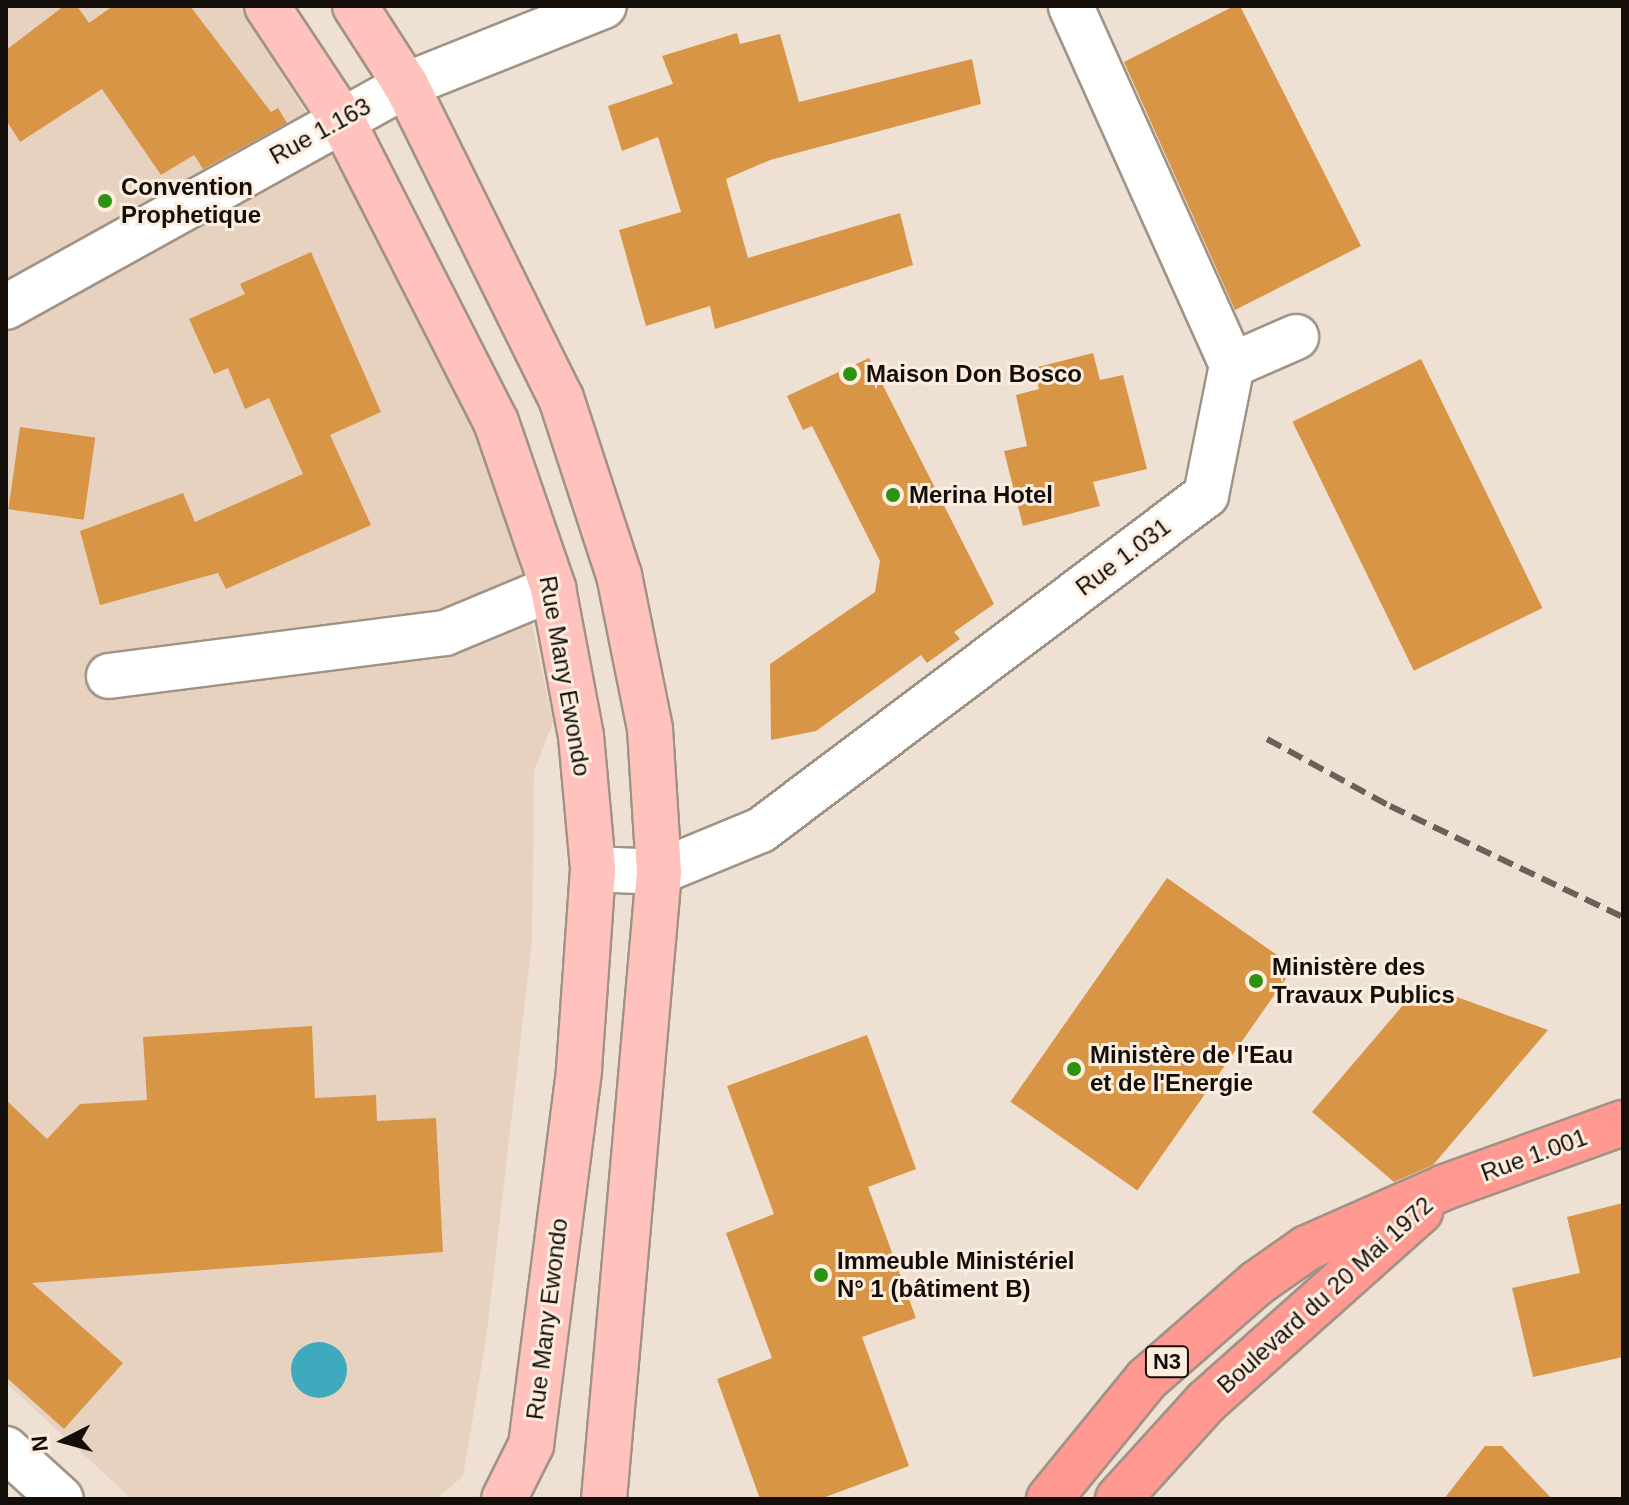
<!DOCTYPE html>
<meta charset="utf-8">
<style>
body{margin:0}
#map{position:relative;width:1629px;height:1505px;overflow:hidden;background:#eee0d2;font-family:Arial,sans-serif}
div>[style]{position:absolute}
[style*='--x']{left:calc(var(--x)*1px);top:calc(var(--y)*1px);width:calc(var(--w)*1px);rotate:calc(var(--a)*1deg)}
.built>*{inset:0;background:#e6d2be}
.water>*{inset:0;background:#3fa9be}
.round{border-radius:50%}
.building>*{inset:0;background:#d89546;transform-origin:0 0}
.roads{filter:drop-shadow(2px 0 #a09385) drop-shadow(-2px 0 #a09385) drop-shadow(0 2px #a09385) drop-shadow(0 -2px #a09385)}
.minor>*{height:44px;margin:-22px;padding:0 22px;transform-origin:22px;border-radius:22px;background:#fff}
.major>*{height:44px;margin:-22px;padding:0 22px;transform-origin:22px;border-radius:22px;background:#ffc2bd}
.highway>*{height:44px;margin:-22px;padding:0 22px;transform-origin:22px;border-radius:22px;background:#ff9991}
.rail>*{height:6px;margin-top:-3px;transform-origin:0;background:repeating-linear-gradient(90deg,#6a6159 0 16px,transparent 0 24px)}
.dots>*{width:22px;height:22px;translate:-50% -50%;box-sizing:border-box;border:4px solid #fceddf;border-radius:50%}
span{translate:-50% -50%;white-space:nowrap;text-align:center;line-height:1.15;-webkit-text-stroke:6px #fceddf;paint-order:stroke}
.shield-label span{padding:2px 6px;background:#fceddf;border:2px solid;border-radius:6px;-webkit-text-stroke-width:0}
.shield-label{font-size:22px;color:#130e09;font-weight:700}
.street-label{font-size:24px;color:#130e09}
.poi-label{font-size:24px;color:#130e09;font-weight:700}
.left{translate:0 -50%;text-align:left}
.frame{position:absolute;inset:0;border:8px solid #130e09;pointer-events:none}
.north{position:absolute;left:24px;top:1401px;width:80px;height:80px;-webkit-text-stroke:6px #fceddf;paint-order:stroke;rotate:264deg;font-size:22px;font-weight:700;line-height:32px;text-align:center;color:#130e09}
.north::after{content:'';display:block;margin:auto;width:28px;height:36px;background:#130e09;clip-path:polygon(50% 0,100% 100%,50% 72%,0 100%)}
</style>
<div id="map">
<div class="built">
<i style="clip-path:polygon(6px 6px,239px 6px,388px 244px,479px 433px,514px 542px,553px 722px,534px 771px,532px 940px,486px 1339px,463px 1476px,436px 1499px,132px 1499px,6px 1383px)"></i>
</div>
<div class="water">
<i class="round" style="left:291px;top:1342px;width:56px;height:56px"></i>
</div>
<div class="building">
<i style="clip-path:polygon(64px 6px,77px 6px,89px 23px,113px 6px,190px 6px,271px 112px,278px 108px,287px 123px,203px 169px,194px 155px,161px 175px,102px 89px,20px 142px,6px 120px,6px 50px)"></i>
<i style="clip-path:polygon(1234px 6px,1240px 6px,1361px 246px,1235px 310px,1124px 62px)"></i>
<i style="clip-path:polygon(737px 33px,740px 44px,780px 34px,799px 102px,972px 59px,981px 104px,770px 160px,726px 179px,748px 258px,900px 213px,913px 265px,715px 329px,710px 306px,646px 326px,619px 230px,681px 212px,658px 137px,622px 151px,608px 106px,673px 84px,662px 56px)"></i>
<i style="clip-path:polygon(311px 252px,381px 412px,330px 435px,371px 525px,226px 589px,218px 573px,100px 605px,80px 531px,183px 493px,195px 522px,303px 474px,269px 398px,245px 409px,228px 368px,214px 374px,189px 319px,245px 294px,240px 284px)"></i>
<i style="clip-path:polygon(1093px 353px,1100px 380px,1123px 375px,1147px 469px,1093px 482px,1100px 506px,1023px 526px,1004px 451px,1027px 446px,1016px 395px,1039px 389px,1034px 368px)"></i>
<i style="clip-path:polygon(869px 358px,994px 604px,954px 632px,960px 639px,927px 663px,921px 655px,816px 731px,771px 740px,770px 664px,875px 592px,880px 561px,812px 426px,803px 430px,787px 396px)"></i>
<i style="left:1421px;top:359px;width:277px;height:143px;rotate:64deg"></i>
<i style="left:20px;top:427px;width:76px;height:83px;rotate:8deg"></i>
<i style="left:1167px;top:878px;width:155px;height:273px;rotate:35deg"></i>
<i style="clip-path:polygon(1421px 984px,1548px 1030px,1433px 1165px,1394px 1182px,1312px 1112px)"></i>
<i style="clip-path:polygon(312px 1026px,315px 1098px,376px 1095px,377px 1121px,436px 1118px,443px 1252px,32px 1283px,123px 1363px,64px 1429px,6px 1377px,6px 1100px,47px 1139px,80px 1104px,147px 1100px,143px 1037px)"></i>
<i style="clip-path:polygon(867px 1035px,916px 1169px,868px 1187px,916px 1318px,862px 1337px,909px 1466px,820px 1499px,760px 1499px,717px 1379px,772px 1358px,726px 1233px,774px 1214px,727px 1086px)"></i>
<i style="clip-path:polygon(1623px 1203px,1623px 1357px,1533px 1377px,1512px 1288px,1580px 1273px,1567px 1217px)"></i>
<i style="clip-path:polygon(1485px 1446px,1502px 1446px,1552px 1499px,1444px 1499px)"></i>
</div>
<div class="roads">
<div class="minor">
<i style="--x:6;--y:307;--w:457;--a:-29"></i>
<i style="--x:406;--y:85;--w:213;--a:-21.8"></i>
<i style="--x:1232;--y:365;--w:70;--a:-23.6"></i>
<i style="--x:109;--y:676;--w:339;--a:-7.3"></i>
<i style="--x:445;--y:633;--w:117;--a:-22.6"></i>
<i style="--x:593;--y:869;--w:66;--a:2.6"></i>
<i style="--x:659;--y:872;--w:110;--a:-22.4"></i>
<i style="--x:761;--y:830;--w:557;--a:-36.97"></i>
<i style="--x:1206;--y:495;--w:133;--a:-78.7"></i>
<i style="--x:1232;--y:365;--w:393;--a:-114.2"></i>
<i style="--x:6;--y:1449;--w:74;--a:42.3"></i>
</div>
<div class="major">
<i style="--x:267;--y:6;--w:134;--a:56.5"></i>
<i style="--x:341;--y:118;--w:341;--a:63"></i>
<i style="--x:496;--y:422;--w:176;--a:71"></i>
<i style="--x:553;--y:588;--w:151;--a:79.3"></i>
<i style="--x:581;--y:736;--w:134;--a:84.8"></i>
<i style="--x:593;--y:869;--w:202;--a:94"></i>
<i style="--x:579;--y:1071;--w:377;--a:97.3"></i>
<i style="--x:531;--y:1445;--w:60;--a:116.6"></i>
<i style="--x:355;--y:6;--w:94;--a:57.2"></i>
<i style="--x:406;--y:85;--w:349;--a:63.7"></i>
<i style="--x:561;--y:398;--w:186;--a:71.9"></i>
<i style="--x:619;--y:575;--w:157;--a:78.6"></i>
<i style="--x:650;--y:729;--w:143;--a:86.4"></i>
<i style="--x:659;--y:872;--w:629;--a:95.01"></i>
</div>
<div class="highway">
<i style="--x:1049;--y:1499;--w:155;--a:-50.8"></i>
<i style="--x:1147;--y:1379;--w:146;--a:-41.1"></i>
<i style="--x:1257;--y:1283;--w:61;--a:-35"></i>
<i style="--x:1307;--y:1248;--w:151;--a:-23.8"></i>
<i style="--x:1445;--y:1187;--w:189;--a:-19.8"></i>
<i style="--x:1118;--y:1499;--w:131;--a:-47.8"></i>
<i style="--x:1206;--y:1402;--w:287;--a:-41.7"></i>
</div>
</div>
<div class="rail">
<i style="--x:1267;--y:739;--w:140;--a:28.6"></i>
<i style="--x:1390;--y:806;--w:258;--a:25.5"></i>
</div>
<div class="dots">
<i style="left:105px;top:201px;background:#2d9112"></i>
<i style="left:850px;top:374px;background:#2d9112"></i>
<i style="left:893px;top:495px;background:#2d9112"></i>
<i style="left:1256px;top:981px;background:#2d9112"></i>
<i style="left:1074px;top:1069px;background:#2d9112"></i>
<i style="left:821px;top:1275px;background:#2d9112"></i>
</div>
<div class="shield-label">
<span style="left:1167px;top:1362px">N3</span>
</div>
<div class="street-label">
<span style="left:320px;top:131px;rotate:-29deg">Rue 1.163</span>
<span style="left:1123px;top:557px;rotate:-37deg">Rue 1.031</span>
<span style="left:565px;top:676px;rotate:80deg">Rue Many Ewondo</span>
<span style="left:1534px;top:1155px;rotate:-20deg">Rue 1.001</span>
<span style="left:1325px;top:1295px;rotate:-42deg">Boulevard du 20 Mai 1972</span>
<span style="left:547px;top:1319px;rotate:-83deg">Rue Many Ewondo</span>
</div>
<div class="poi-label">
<span class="left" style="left:121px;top:201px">Convention<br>Prophetique</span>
<span class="left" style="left:866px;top:374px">Maison Don Bosco</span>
<span class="left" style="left:909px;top:495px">Merina Hotel</span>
<span class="left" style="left:1272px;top:981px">Ministère des<br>Travaux Publics</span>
<span class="left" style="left:1090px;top:1069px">Ministère de l'Eau<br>et de l'Energie</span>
<span class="left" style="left:837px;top:1275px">Immeuble Ministériel<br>N° 1 (bâtiment B)</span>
</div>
<div class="frame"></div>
<div class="north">N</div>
</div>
